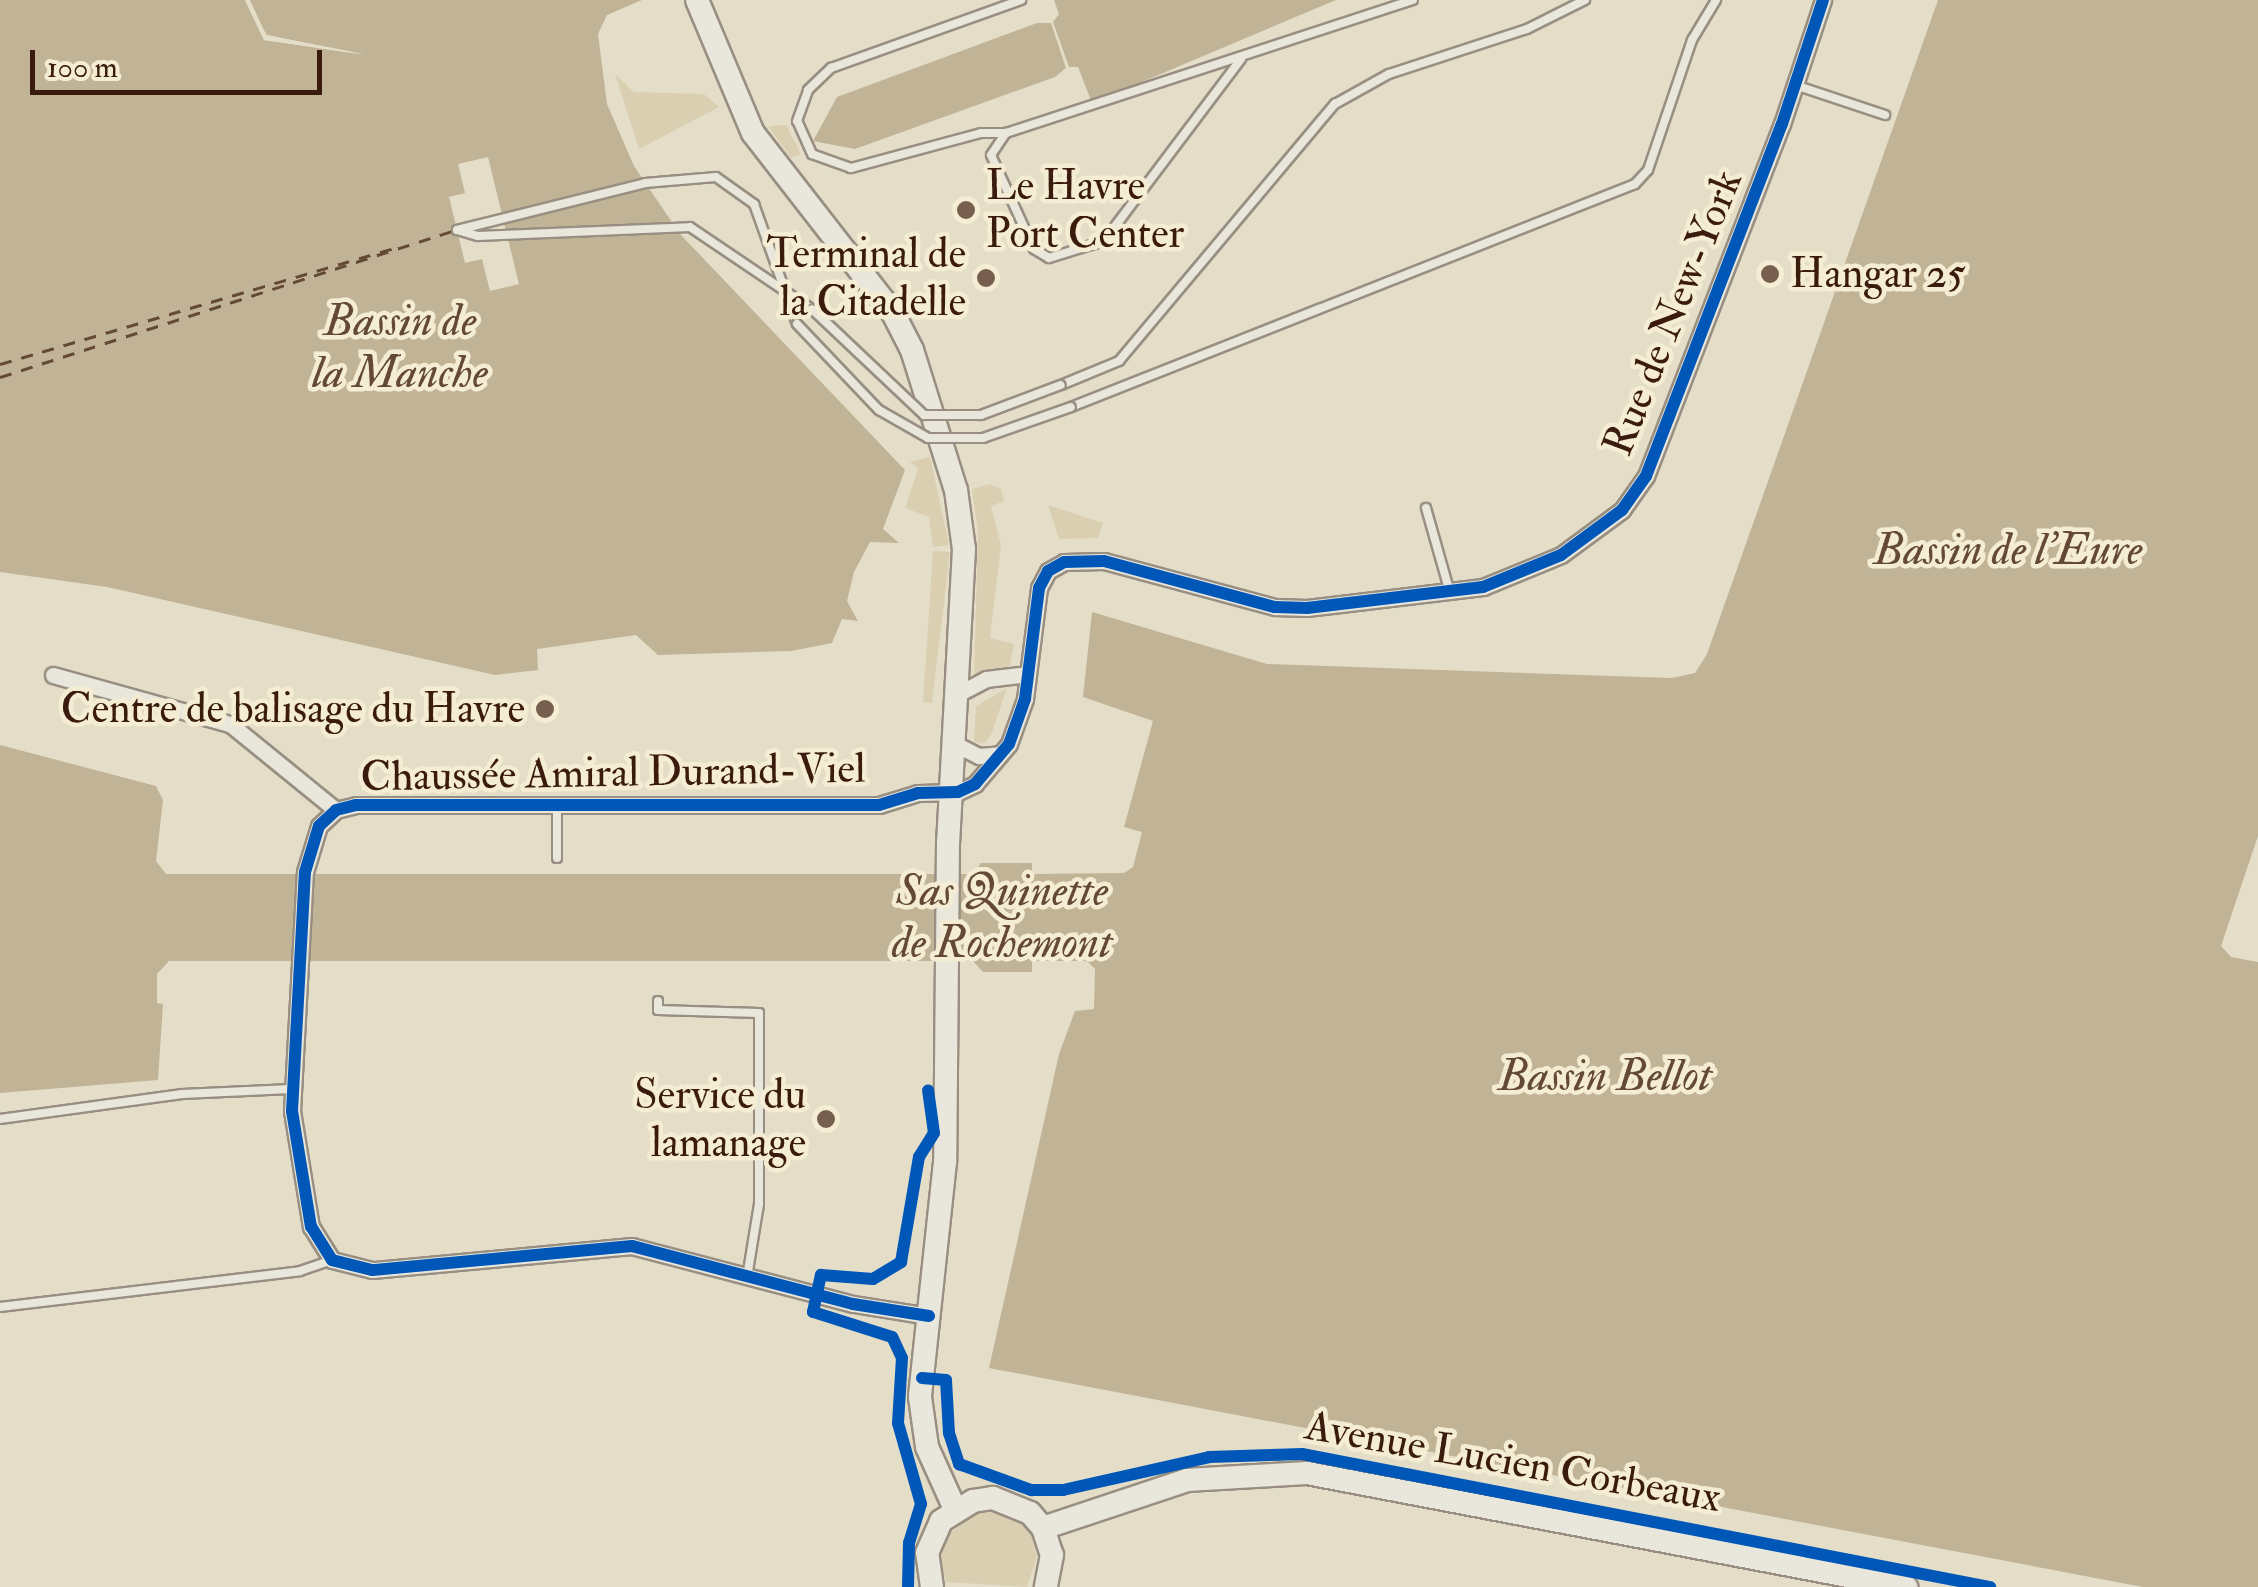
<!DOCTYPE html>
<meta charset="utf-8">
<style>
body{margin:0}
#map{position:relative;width:2258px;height:1587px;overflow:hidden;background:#e4dec8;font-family:"IM FELL Double Pica",serif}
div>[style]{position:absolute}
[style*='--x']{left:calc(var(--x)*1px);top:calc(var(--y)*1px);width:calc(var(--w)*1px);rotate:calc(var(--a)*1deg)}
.green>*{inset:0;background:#dacfb1}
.water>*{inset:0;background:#c1b396}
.pier>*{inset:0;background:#e4dec8}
.ferry>*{height:2.5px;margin-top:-1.25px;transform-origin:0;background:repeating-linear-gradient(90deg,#644a35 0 12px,transparent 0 22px)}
.roads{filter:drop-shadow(2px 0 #988f82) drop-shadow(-2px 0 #988f82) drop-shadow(0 2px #988f82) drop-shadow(0 -2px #988f82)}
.service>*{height:8px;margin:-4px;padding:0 4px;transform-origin:4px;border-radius:4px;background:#e9e6db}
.minor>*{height:15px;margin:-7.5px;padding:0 7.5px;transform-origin:7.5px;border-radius:7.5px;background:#e9e6db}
.secondary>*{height:22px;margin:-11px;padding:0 11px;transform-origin:11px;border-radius:11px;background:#e9e6db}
.bridges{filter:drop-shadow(2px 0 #988f82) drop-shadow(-2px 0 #988f82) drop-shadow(0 2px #988f82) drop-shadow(0 -2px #988f82)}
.service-bridge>*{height:8px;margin:-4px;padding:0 4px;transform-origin:4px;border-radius:4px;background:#e9e6db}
.cycleway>*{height:12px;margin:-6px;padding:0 6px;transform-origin:6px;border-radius:6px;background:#0057b8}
.dots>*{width:28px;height:28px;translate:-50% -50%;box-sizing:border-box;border:5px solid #f5edd3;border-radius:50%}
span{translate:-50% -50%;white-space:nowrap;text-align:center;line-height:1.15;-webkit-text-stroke:9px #f5edd3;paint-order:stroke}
.poi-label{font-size:42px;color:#3a1b0d}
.left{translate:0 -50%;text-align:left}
.right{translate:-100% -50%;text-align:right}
.street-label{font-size:42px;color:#3a1b0d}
.water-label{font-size:45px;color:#644a35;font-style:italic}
.scale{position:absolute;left:30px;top:50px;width:292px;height:45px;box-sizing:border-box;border:5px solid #3a1b0d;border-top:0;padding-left:12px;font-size:30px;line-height:35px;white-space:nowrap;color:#3a1b0d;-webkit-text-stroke:8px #f5edd3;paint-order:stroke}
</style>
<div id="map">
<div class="green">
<i style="clip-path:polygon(615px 74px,634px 92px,704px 94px,719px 107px,639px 149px)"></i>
<i style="clip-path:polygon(786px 125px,801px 154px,791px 158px,768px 126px)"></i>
<i style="clip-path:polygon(930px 457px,949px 545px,933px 547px,929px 517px,905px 508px,918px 469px,910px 462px)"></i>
<i style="clip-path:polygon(990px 484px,1001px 489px,1004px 501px,991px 506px,1001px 545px,990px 638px,1014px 644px,1010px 666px,974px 678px,978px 532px,972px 489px)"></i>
<i style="clip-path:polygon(1048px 505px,1103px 523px,1098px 538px,1059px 539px)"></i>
<i style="clip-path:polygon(933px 551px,950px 552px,932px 703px,923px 702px)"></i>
<i style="clip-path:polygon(1007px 688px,991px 735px,985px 743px,974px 742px,976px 706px)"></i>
<i style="clip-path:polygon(981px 1510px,1015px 1517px,1031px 1535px,1037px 1557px,1027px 1587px,946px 1582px,940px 1560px,945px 1537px)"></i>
</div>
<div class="water">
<i style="clip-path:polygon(0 0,245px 0,264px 40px,364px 54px,266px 35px,250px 0,642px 0,607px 15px,598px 34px,607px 104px,634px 166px,680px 234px,905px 470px,883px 529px,899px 543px,870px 542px,854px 572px,847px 601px,858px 621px,842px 619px,832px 643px,791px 651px,658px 655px,636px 635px,537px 649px,538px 670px,495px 675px,107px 587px,0 572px)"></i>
<i style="clip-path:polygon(1054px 0,1336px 0,1092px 103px,1078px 67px,1069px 67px,1053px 22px,1059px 14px)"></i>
<i style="clip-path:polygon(1938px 0,2258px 0,2258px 836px,2221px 946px,2231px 957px,2258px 962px,2258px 1587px,2143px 1587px,989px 1368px,1059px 1054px,1075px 1011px,1094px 1009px,1095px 969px,1087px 961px,1032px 961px,1032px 972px,983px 972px,973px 961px,169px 961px,157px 974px,157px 1003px,163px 1004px,158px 1080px,0 1093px,0 745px,156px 786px,163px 800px,156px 861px,166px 874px,974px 874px,981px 863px,1032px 863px,1032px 874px,1124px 873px,1133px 867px,1142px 832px,1124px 827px,1153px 721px,1083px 697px,1092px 612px,1267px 664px,1672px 678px,1695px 673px,1707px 654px)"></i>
<i style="clip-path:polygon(1037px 23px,1051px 23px,1066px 68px,1055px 77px,855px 149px,813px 141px,837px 97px)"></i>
</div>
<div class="pier">
<i style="clip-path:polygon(245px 0,267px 35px,364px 55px,264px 40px)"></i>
<i style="clip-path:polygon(488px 157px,519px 284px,490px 291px,482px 259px,465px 263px,449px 197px,465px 193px,458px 164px)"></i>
</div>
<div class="ferry">
<i style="--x:0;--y:364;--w:415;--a:-16.4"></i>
<i style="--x:0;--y:377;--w:478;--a:-17.9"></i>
</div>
<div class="roads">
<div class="service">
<i style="--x:1241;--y:59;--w:228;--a:127"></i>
<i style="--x:1104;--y:241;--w:58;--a:162.8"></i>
<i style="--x:1049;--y:258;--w:17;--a:-149"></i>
<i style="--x:1034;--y:249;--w:103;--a:-114.6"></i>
<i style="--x:991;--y:155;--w:27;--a:-56"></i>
<i style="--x:1006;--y:133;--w:428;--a:-18.1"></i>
<i style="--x:1795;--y:85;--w:95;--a:18.4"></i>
<i style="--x:1006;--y:133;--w:25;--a:180"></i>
<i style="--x:981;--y:133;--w:135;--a:164.9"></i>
<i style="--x:851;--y:168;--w:41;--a:-160.3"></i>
<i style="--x:812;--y:154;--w:36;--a:-114"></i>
<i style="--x:797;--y:121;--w:33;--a:-70"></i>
<i style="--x:808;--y:90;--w:32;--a:-44"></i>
<i style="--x:831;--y:68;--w:202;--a:-19.7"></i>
<i style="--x:457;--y:230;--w:194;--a:-14"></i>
<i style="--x:645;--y:183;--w:71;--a:-4.8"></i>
<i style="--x:716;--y:177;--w:47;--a:35.4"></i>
<i style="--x:754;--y:204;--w:127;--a:70.3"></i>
<i style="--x:457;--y:230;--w:22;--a:16"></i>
<i style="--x:478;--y:236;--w:212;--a:-2.4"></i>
<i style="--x:690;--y:227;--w:148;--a:34"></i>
<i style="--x:1061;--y:385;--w:63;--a:-22.5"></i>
<i style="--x:1119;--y:361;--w:336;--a:-50"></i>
<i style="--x:1335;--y:104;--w:62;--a:-29.1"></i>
<i style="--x:1389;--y:74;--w:145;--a:-18.1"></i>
<i style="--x:1527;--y:29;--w:65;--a:-26.6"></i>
<i style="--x:1071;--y:407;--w:606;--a:-21.57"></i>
<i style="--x:1635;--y:184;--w:19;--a:-47"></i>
<i style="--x:1648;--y:170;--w:137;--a:-71.3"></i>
<i style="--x:1692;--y:40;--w:47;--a:-59"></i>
<i style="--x:1426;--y:508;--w:88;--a:74.2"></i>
<i style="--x:557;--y:807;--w:51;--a:90"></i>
<i style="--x:658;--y:1001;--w:9;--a:90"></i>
<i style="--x:658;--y:1010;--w:101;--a:1.7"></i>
<i style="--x:759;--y:1013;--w:191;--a:90"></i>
<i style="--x:759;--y:1204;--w:74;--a:99.3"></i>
<i style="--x:0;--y:1119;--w:184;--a:-7.8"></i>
<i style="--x:182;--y:1094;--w:109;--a:-2.6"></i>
<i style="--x:0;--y:1307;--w:302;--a:-6.8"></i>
<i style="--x:300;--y:1271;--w:34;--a:-19"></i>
</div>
<div class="minor">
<i style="--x:53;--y:675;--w:184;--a:15.5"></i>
<i style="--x:230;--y:724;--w:136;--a:39.1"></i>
<i style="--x:956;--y:695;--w:34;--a:-28"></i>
<i style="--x:986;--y:679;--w:42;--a:-6.8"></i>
<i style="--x:953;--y:743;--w:29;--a:27"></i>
<i style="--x:979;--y:756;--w:21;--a:-5"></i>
<i style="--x:929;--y:1316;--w:77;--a:-171"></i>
<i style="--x:853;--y:1304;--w:228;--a:-165.3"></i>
<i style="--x:632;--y:1246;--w:261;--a:174.7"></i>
<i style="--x:372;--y:1270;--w:41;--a:-166"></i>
<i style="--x:332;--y:1260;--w:39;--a:-122"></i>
<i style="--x:311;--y:1227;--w:118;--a:-99.3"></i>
<i style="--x:292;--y:1111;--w:239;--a:-86.9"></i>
<i style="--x:305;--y:872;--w:48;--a:-73.1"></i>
<i style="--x:319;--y:826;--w:23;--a:-43"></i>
<i style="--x:336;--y:810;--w:21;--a:-14"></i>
<i style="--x:356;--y:805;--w:523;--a:0"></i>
<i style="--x:879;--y:805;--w:41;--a:-17.1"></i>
<i style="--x:918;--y:793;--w:40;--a:-1.4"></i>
<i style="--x:958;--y:792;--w:19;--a:-25"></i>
<i style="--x:975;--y:784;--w:52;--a:-49.6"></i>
<i style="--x:1009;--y:744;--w:48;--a:-70.4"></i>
<i style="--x:1025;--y:699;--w:112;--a:-82.8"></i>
<i style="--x:1039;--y:588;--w:19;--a:-62"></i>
<i style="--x:1048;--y:571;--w:18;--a:-29"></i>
<i style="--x:1064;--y:562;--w:40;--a:-1.4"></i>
<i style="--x:1104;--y:561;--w:177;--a:15.1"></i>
<i style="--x:1275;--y:607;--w:32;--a:2"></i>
<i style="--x:1307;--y:608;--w:177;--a:-6.8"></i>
<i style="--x:1483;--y:587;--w:84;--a:-22.3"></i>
<i style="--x:1561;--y:555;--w:76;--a:-36.4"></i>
<i style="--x:1622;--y:510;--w:42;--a:-54.8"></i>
<i style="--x:1646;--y:476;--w:377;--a:-68.9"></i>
<i style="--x:1782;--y:124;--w:131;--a:-71.7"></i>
</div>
<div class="secondary">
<i style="--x:697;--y:0;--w:144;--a:67.2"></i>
<i style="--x:753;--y:133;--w:228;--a:52.1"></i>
<i style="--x:893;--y:313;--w:42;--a:62.8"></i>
<i style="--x:912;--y:350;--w:147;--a:72.6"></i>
<i style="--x:956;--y:490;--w:60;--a:82.3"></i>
<i style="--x:964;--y:549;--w:293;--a:93.1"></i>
<i style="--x:948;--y:842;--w:320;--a:90.5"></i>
<i style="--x:945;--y:1162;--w:236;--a:96.1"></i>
<i style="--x:920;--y:1397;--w:50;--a:82"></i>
<i style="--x:927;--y:1447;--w:68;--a:65.7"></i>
<i style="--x:1043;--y:1528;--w:152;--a:-18.4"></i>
<i style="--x:1187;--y:1480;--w:120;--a:-3.3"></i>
<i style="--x:1307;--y:1473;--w:610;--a:10.78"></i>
<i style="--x:932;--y:1587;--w:34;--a:-98"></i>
<i style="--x:927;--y:1553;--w:35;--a:-66"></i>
<i style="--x:941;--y:1521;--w:38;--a:-32"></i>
<i style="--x:973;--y:1501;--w:20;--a:-9"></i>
<i style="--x:993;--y:1498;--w:40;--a:22"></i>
<i style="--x:1030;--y:1513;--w:20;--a:49"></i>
<i style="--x:1043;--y:1528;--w:28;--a:72"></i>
<i style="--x:1052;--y:1555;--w:33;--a:101"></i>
</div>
</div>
<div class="bridges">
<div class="service-bridge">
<i style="--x:813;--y:310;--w:153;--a:43.4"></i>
<i style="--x:924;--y:415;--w:57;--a:0"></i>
<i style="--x:981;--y:415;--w:85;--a:-20.6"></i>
<i style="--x:797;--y:324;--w:119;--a:46.4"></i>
<i style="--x:879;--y:410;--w:56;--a:29.7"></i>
<i style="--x:928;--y:438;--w:55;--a:0"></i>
<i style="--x:983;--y:438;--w:93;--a:-19.4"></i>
</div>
</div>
<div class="cycleway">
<i style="--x:929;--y:1316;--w:77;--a:-171"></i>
<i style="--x:853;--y:1304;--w:228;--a:-165.3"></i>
<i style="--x:632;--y:1246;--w:261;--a:174.7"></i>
<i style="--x:372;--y:1270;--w:41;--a:-166"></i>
<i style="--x:332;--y:1260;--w:39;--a:-122"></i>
<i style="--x:311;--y:1227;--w:118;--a:-99.3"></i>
<i style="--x:292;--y:1111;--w:239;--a:-86.9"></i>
<i style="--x:305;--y:872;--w:48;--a:-73.1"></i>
<i style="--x:319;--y:826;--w:23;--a:-43"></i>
<i style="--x:336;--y:810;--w:21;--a:-14"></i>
<i style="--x:356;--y:805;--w:523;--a:0"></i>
<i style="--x:879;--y:805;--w:41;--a:-17.1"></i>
<i style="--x:918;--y:793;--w:40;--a:-1.4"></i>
<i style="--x:958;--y:792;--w:19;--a:-25"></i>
<i style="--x:975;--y:784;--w:52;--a:-49.6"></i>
<i style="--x:1009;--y:744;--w:48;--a:-70.4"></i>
<i style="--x:1025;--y:699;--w:112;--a:-82.8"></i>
<i style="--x:1039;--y:588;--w:19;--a:-62"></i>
<i style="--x:1048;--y:571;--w:18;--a:-29"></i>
<i style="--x:1064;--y:562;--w:40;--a:-1.4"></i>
<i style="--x:1104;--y:561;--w:177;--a:15.1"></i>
<i style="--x:1275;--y:607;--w:32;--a:2"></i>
<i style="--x:1307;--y:608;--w:177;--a:-6.8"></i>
<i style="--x:1483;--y:587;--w:84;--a:-22.3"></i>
<i style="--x:1561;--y:555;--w:76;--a:-36.4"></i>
<i style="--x:1622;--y:510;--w:42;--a:-54.8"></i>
<i style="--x:1646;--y:476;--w:377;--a:-68.9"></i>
<i style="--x:1782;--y:124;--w:131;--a:-71.7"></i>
<i style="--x:922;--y:1378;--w:24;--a:5"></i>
<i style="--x:946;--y:1380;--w:53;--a:86.8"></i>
<i style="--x:949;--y:1433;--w:33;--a:72"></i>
<i style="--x:959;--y:1464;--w:77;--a:19.9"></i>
<i style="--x:1031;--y:1490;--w:32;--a:0"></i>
<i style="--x:1063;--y:1490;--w:150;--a:-12.7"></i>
<i style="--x:1209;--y:1457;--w:93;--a:-1.8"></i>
<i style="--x:1302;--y:1454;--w:701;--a:10.94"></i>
<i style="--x:908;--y:1587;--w:44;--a:-88.7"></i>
<i style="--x:909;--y:1543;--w:41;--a:-72.9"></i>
<i style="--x:921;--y:1504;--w:84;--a:-105.9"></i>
<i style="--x:898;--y:1423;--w:65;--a:-86.5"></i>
<i style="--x:902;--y:1358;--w:23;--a:-115"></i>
<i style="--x:892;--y:1337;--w:83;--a:-162.4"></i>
<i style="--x:813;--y:1312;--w:38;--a:-78"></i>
<i style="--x:821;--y:1275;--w:52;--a:4.4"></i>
<i style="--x:873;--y:1279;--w:33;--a:-31"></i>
<i style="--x:901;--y:1262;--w:107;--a:-80.3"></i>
<i style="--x:919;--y:1157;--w:28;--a:-58"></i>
<i style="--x:934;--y:1133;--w:43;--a:-97.9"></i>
</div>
<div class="dots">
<i style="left:966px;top:210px;background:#765f4e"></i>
<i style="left:1770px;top:274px;background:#765f4e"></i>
<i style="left:986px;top:278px;background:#765f4e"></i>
<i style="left:545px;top:709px;background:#765f4e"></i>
<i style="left:826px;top:1119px;background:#765f4e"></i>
</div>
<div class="poi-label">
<span class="left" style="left:986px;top:210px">Le Havre<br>Port Center</span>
<span class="right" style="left:966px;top:278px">Terminal de<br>la Citadelle</span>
<span class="left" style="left:1790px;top:274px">Hangar 25</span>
<span class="right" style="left:525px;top:709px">Centre de balisage du Havre</span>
<span class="right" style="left:806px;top:1119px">Service du<br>lamanage</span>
</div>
<div class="street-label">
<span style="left:1673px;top:313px;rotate:-68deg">Rue de New-York</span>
<span style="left:613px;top:773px;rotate:-1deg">Chaussée Amiral Durand-Viel</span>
<span style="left:1513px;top:1462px;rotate:10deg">Avenue Lucien Corbeaux</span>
</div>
<div class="water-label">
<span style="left:400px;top:348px">Bassin de<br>la Manche</span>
<span style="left:2008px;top:551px">Bassin de l'Eure</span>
<span style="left:1002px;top:918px">Sas Quinette<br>de Rochemont</span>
<span style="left:1605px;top:1077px">Bassin Bellot</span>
</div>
<div class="scale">100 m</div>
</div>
